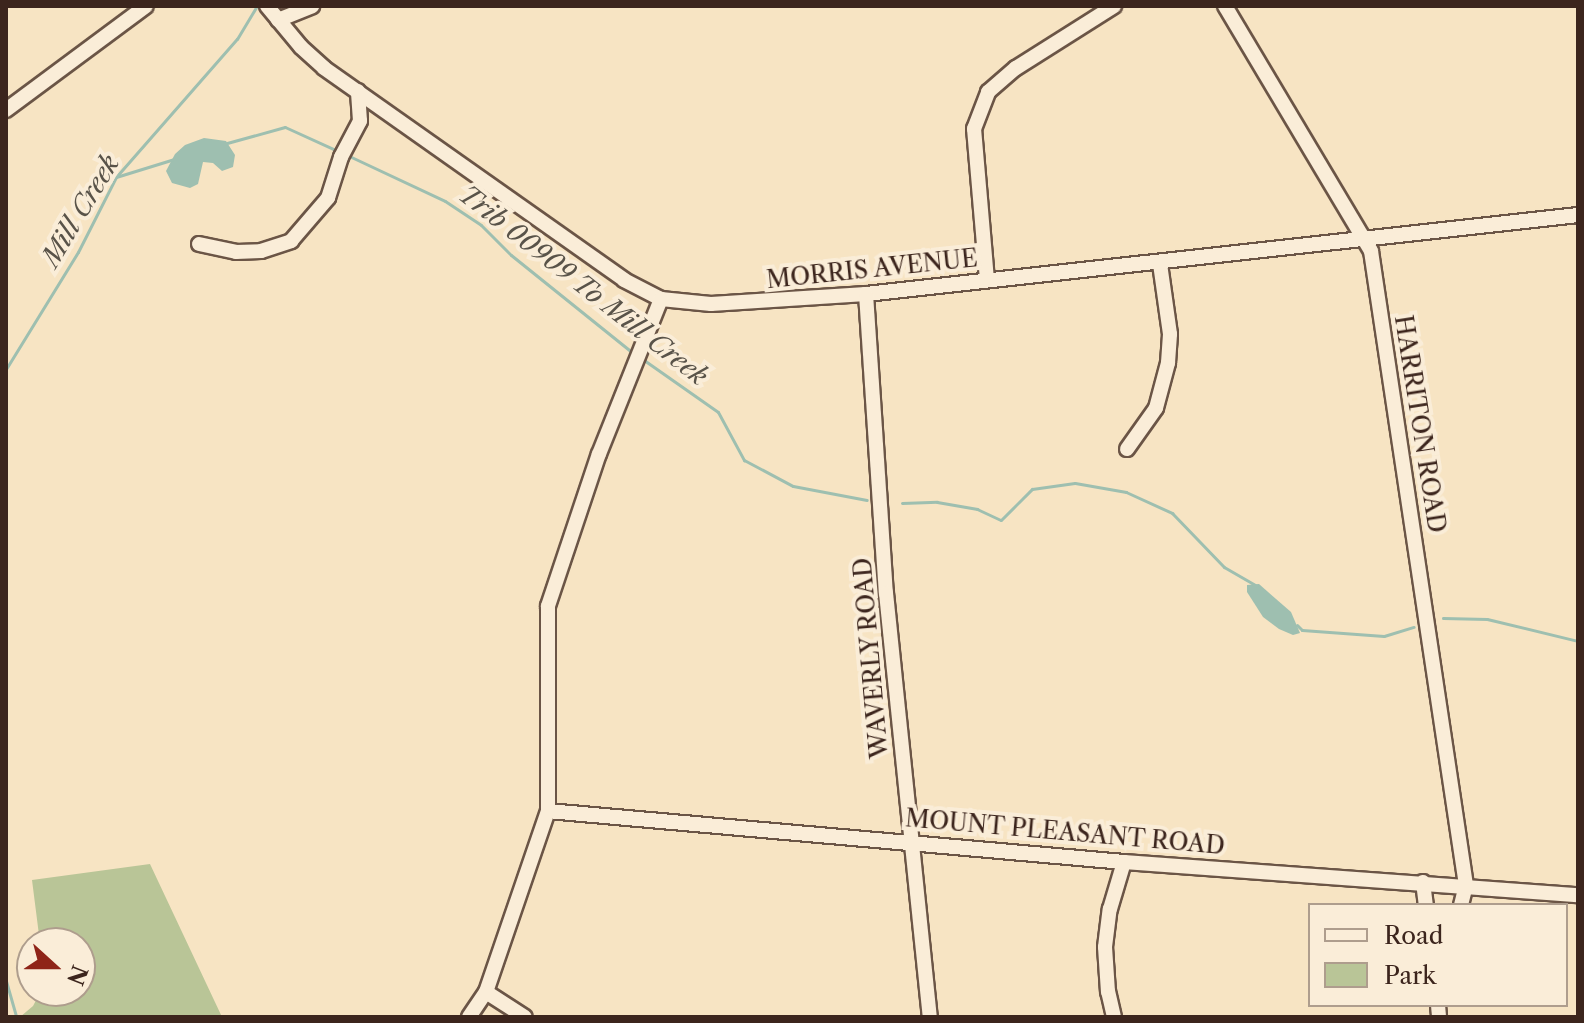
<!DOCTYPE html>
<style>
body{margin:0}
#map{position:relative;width:1584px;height:1023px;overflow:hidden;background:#f7e4c3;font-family:"Libre Caslon Text",serif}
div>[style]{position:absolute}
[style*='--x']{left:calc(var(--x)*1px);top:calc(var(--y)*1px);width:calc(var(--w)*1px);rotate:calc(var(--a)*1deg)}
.green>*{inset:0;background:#b9c597}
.water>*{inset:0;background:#9ebfb0}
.stream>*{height:3px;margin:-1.5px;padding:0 1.5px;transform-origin:1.5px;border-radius:1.5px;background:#9ebfb0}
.roads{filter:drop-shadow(2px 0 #6b5546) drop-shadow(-2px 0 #6b5546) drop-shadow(0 2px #6b5546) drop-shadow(0 -2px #6b5546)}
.minor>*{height:14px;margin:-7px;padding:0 7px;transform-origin:7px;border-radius:7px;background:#faedd8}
span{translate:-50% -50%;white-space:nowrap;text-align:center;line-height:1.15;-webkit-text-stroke:8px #faedd8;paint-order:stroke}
.street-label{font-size:24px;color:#3c251d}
.water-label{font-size:26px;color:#595349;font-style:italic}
.frame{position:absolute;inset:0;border:8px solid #3c251d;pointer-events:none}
.legend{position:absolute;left:1308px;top:903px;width:260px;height:104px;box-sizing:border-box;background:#faedd8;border:2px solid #ae9d8d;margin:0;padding:10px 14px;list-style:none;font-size:24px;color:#3c251d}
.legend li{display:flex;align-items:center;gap:16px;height:40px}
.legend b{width:40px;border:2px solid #ae9d8d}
.north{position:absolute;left:16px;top:927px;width:80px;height:80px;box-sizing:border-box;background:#faedd8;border:2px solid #ae9d8d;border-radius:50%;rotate:111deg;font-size:22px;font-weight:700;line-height:32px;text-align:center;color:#3c251d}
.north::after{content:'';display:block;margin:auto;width:28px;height:36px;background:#8f2418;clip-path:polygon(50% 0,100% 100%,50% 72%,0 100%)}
</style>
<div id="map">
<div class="green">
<i style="clip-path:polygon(150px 864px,222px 1017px,20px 1017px,33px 1006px,41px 991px,80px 991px,80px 943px,40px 943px,32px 880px)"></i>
</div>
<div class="water">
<i style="clip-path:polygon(204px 138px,226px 141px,235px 155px,233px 167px,222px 171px,213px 163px,203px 162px,198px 184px,190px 188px,172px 183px,166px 171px,175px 154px,185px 145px)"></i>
<i style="clip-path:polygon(1259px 584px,1291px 612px,1300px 633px,1293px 635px,1279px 629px,1263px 617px,1247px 592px,1247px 585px)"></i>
</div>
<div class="stream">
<i style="--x:227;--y:143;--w:60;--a:-15.4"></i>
<i style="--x:285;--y:127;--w:60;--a:24.4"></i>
<i style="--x:347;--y:155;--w:108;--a:25.1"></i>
<i style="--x:445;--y:201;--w:43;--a:33.7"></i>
<i style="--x:481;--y:225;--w:42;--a:45"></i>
<i style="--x:511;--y:255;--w:158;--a:38.8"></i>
<i style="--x:116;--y:177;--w:61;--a:-17.2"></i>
<i style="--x:641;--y:358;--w:94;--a:35"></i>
<i style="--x:718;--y:412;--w:55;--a:61.6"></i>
<i style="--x:744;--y:460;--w:55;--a:28"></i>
<i style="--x:793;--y:486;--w:75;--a:10.7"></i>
<i style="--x:6;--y:369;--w:137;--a:-58.4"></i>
<i style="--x:78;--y:252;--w:84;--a:-63.1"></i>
<i style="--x:116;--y:177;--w:184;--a:-48.8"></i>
<i style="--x:237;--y:39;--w:39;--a:-59"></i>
<i style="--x:902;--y:503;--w:35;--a:-2"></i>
<i style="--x:937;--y:502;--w:41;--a:9.9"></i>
<i style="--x:977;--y:509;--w:26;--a:25"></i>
<i style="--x:1001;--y:520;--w:44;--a:-45"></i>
<i style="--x:1032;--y:489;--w:43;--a:-7.9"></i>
<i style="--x:1075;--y:483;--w:52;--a:10"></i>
<i style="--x:1126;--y:492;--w:51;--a:24.5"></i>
<i style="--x:1172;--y:513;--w:75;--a:46.1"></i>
<i style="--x:1224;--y:567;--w:38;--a:30"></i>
<i style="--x:6;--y:532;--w:72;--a:90"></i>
<i style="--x:1443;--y:618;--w:44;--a:1.3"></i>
<i style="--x:1487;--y:619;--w:94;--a:13.6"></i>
<i style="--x:1297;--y:625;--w:7;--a:45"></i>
<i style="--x:1302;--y:630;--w:82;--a:4.2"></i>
<i style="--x:1384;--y:636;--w:31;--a:-17"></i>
<i style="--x:6;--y:981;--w:37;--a:74"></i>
</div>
<div class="roads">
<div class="minor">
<i style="--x:267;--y:6;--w:53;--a:50.3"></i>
<i style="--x:301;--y:47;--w:31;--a:42"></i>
<i style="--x:324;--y:68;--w:367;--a:35.2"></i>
<i style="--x:624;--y:280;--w:42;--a:27.2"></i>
<i style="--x:661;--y:299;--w:50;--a:5.7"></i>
<i style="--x:711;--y:304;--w:155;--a:-3.7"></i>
<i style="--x:866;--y:294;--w:716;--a:-6.33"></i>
<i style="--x:1225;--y:6;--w:285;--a:59.2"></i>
<i style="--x:1371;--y:251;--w:641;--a:81.48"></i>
<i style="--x:1466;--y:885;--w:21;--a:104"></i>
<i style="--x:278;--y:20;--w:37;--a:-22"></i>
<i style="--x:6;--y:110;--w:174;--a:-36.6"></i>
<i style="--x:199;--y:244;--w:38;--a:12"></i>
<i style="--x:236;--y:252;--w:25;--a:-2"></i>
<i style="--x:261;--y:251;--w:32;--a:-18"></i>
<i style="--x:291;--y:241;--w:57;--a:-49.3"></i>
<i style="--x:328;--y:198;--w:43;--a:-72.4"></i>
<i style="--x:341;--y:157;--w:41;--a:-62.2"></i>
<i style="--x:360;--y:121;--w:30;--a:-94"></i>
<i style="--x:987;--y:280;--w:152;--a:-94.9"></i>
<i style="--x:974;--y:129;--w:40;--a:-69"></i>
<i style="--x:988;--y:92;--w:37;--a:-41"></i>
<i style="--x:1016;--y:68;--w:116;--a:-32.3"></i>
<i style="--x:866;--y:294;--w:300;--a:86.2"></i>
<i style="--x:886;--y:593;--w:426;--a:84.1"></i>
<i style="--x:1127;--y:449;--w:50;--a:-54.7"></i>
<i style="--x:1156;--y:408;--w:47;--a:-75.1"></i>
<i style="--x:1168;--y:363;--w:29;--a:-86"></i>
<i style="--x:1170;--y:334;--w:71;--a:-98.1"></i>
<i style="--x:548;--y:811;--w:578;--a:5.06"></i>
<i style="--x:1124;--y:862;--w:455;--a:4.2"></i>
<i style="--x:1423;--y:882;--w:23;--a:83"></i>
<i style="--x:486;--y:992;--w:46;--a:32.7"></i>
<i style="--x:1438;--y:1005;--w:12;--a:85"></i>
<i style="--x:469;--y:1017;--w:30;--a:-56"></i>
<i style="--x:486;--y:992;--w:191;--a:-71.1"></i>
<i style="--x:548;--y:811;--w:205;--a:-90"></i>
<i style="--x:548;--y:606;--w:160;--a:-71.5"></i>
<i style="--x:599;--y:454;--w:167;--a:-68.2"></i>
<i style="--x:1114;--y:1017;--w:26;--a:-103"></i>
<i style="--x:1108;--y:992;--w:45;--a:-93.8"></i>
<i style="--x:1105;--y:947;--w:38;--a:-83"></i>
<i style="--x:1110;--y:909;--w:49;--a:-73.4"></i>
</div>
</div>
<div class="street-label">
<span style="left:872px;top:269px;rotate:-6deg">MORRIS AVENUE</span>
<span style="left:1420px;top:424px;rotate:81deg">HARRITON ROAD</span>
<span style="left:871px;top:658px;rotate:-95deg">WAVERLY ROAD</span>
<span style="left:1065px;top:832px;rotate:5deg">MOUNT PLEASANT ROAD</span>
</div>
<div class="water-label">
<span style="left:81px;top:211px;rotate:-59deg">Mill Creek</span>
<span style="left:583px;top:286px;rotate:38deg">Trib 00909 To Mill Creek</span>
</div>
<div class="frame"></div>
<ul class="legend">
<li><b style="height:10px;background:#faedd8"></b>Road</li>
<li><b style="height:22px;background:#b9c597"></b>Park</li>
</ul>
<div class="north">N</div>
</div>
